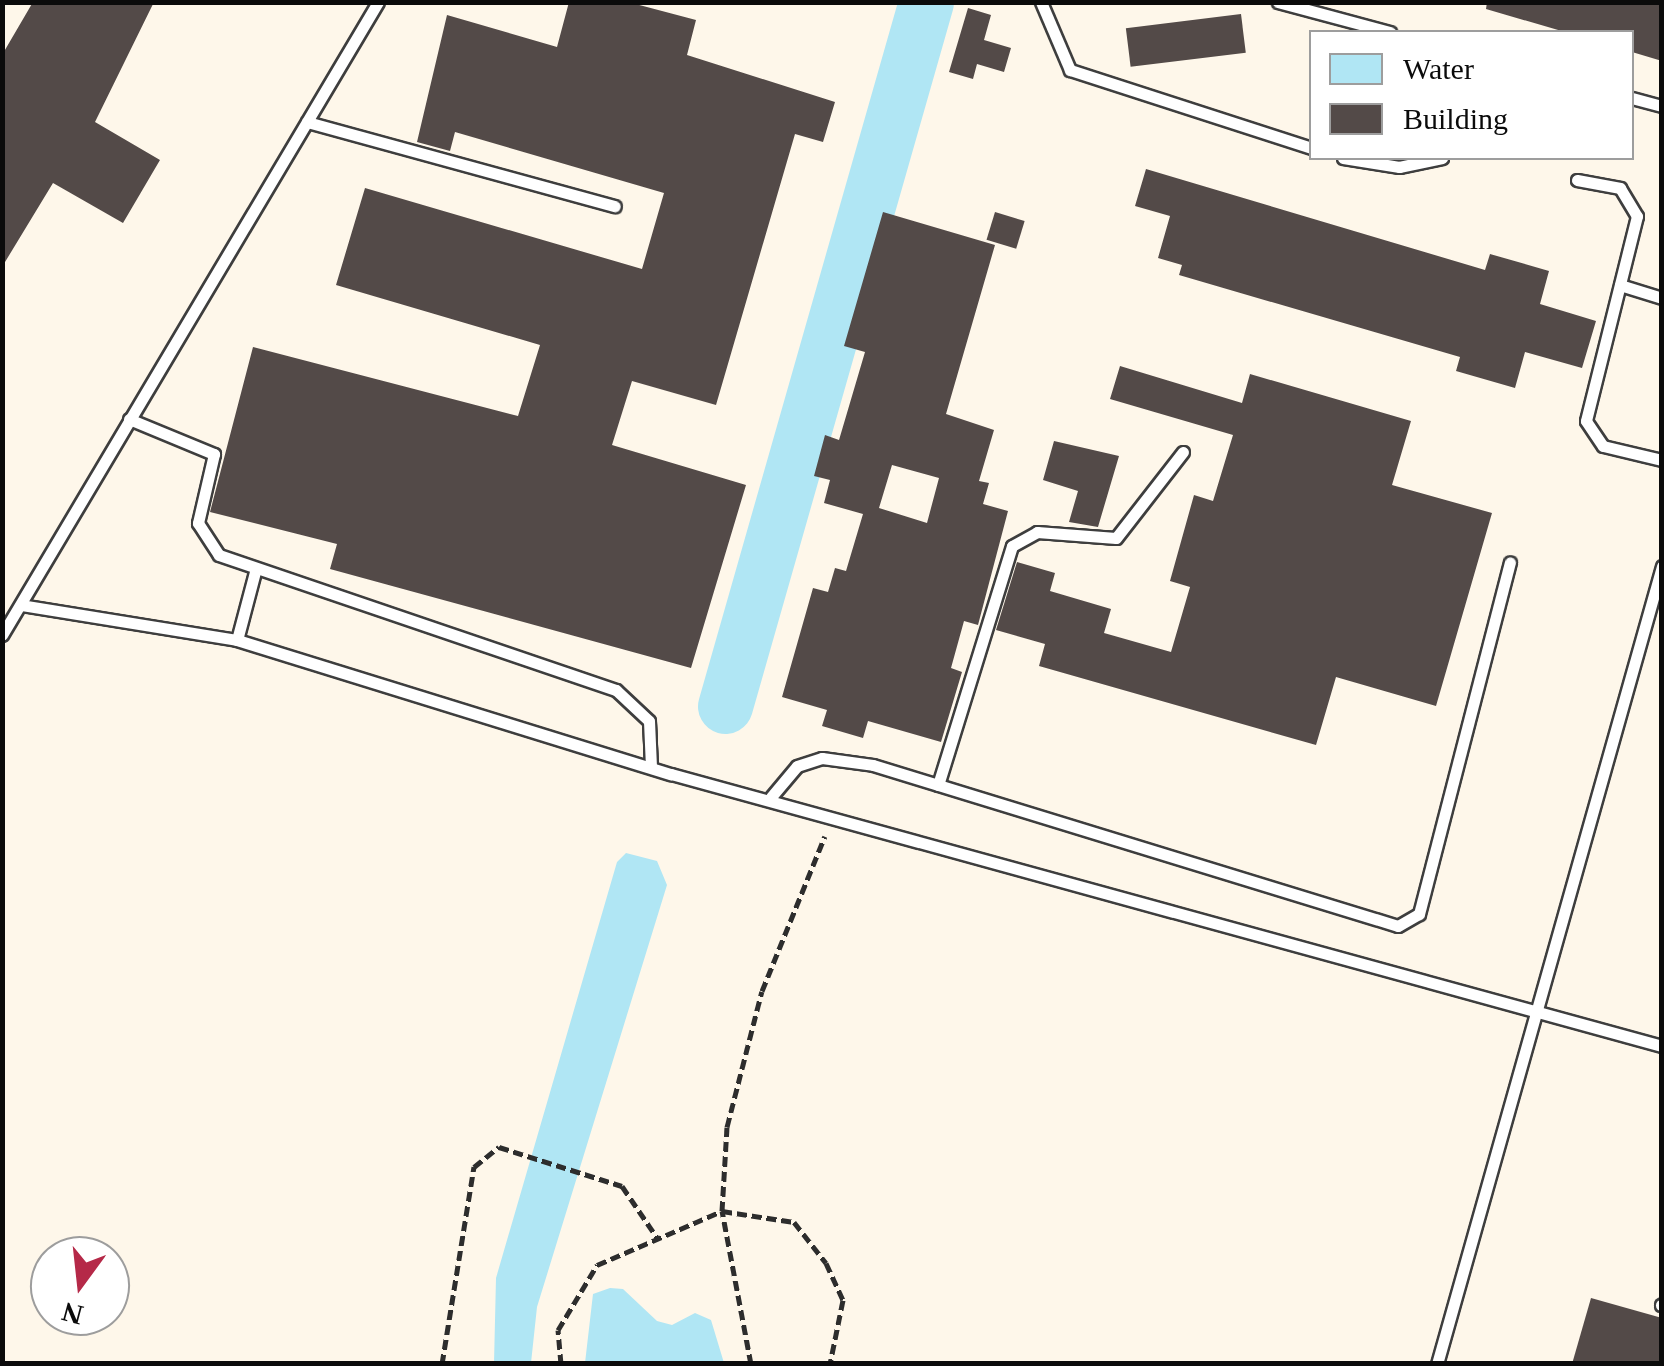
<!DOCTYPE html>
<style>
body{margin:0}
#map{position:relative;width:1664px;height:1366px;overflow:hidden;background:#fef7ea;font-family:"Times New Roman",serif}
div>[style]{position:absolute}
[style*='--x']{left:calc(var(--x)*1px);top:calc(var(--y)*1px);width:calc(var(--w)*1px);rotate:calc(var(--a)*1deg)}
.water>*{inset:0;background:#b0e6f4}
.river>*{height:55px;margin:-27.5px;padding:0 27.5px;transform-origin:27.5px;border-radius:27.5px;background:#b0e6f4}
.building>*{inset:0;background:#534a48;transform-origin:0 0}
.path>*{height:5px;margin-top:-2.5px;transform-origin:0;background:repeating-linear-gradient(90deg,#2d2d2d 0 10px,transparent 0 15px)}
.roads{filter:drop-shadow(2px 0 #3e3e3e) drop-shadow(-2px 0 #3e3e3e) drop-shadow(0 2px #3e3e3e) drop-shadow(0 -2px #3e3e3e)}
.service>*{height:11px;margin:-5.5px;padding:0 5.5px;transform-origin:5.5px;border-radius:5.5px;background:#fff}
span{translate:-50% -50%;white-space:nowrap;text-align:center;line-height:1.15;-webkit-text-stroke:10px #fff;paint-order:stroke}
.frame{position:absolute;inset:0;border:5px solid #0b0b0b;pointer-events:none}
.legend{position:absolute;left:1309px;top:30px;width:325px;height:130px;box-sizing:border-box;background:#fff;border:2px solid #9d9d9d;margin:0;padding:12px 18px;list-style:none;font-size:30px;color:#0b0b0b}
.legend li{display:flex;align-items:center;gap:20px;height:50px}
.legend b{width:50px;border:2px solid #9d9d9d}
.north{position:absolute;left:30px;top:1236px;width:100px;height:100px;box-sizing:border-box;background:#fff;border:2px solid #9d9d9d;border-radius:50%;rotate:195deg;font-size:28px;font-weight:700;line-height:40px;text-align:center;color:#0b0b0b}
.north::after{content:'';display:block;margin:auto;width:35px;height:45px;background:#b52948;clip-path:polygon(50% 0,100% 100%,50% 72%,0 100%)}
</style>
<div id="map">
<div class="water">
<i style="clip-path:polygon(626px 853px,657px 861px,667px 885px,537px 1307px,531px 1363px,494px 1363px,496px 1278px,617px 862px)"></i>
<i style="clip-path:polygon(610px 1288px,623px 1289px,657px 1321px,672px 1325px,695px 1313px,711px 1320px,724px 1363px,585px 1363px,593px 1294px)"></i>
</div>
<div class="river">
<i style="--x:725;--y:706;--w:732;--a:-74.07"></i>
</div>
<div class="building">
<i style="clip-path:polygon(33px 2px,154px 2px,95px 122px,160px 160px,123px 223px,53px 183px,2px 267px,2px 55px)"></i>
<i style="clip-path:polygon(569px 2px,628px 2px,696px 20px,687px 55px,835px 102px,823px 142px,795px 134px,716px 405px,632px 381px,612px 445px,746px 485px,691px 668px,330px 569px,337px 544px,210px 512px,253px 347px,518px 416px,540px 345px,336px 285px,365px 188px,642px 269px,664px 193px,455px 132px,450px 151px,417px 142px,447px 15px,557px 47px)"></i>
<i style="clip-path:polygon(1487px 2px,1662px 2px,1662px 61px,1632px 52px,1632px 32px,1565px 32px,1486px 9px)"></i>
<i style="clip-path:polygon(968px 8px,991px 15px,984px 40px,1011px 48px,1004px 72px,977px 64px,973px 79px,949px 72px)"></i>
<i style="left:1241px;top:14px;width:39px;height:116px;rotate:83deg"></i>
<i style="clip-path:polygon(1146px 169px,1485px 270px,1490px 254px,1549px 271px,1540px 304px,1596px 321px,1582px 368px,1525px 352px,1515px 388px,1456px 371px,1460px 357px,1179px 275px,1182px 265px,1158px 258px,1170px 216px,1135px 206px)"></i>
<i style="clip-path:polygon(evenodd,883px 212px,995px 245px,946px 414px,994px 430px,979px 481px,989px 483px,983px 504px,1008px 511px,978px 625px,964px 621px,951px 668px,962px 672px,941px 742px,868px 721px,863px 738px,822px 726px,827px 710px,782px 697px,813px 588px,828px 592px,835px 568px,846px 571px,863px 514px,824px 503px,830px 480px,814px 476px,825px 435px,839px 440px,865px 352px,844px 346px,883px 212px,892px 465px,939px 478px,927px 523px,879px 508px,892px 465px)"></i>
<i style="left:995px;top:212px;width:31px;height:29px;rotate:17deg"></i>
<i style="clip-path:polygon(1120px 366px,1242px 403px,1250px 374px,1411px 421px,1392px 485px,1492px 513px,1436px 706px,1336px 677px,1316px 745px,1039px 666px,1045px 644px,996px 630px,1017px 562px,1055px 573px,1050px 591px,1111px 609px,1104px 633px,1171px 652px,1190px 587px,1170px 581px,1194px 495px,1213px 501px,1233px 435px,1110px 399px)"></i>
<i style="clip-path:polygon(1054px 441px,1119px 456px,1098px 527px,1069px 522px,1078px 491px,1043px 480px)"></i>
<i style="clip-path:polygon(1591px 1298px,1662px 1318px,1662px 1364px,1572px 1364px)"></i>
</div>
<div class="path">
<i style="--x:442;--y:1364;--w:200;--a:-80.8"></i>
<i style="--x:474;--y:1167;--w:32;--a:-39"></i>
<i style="--x:499;--y:1147;--w:129;--a:17.6"></i>
<i style="--x:622;--y:1186;--w:64;--a:55.8"></i>
<i style="--x:561;--y:1364;--w:34;--a:-95"></i>
<i style="--x:558;--y:1330;--w:76;--a:-59"></i>
<i style="--x:597;--y:1265;--w:136;--a:-23.4"></i>
<i style="--x:722;--y:1211;--w:73;--a:8.7"></i>
<i style="--x:794;--y:1222;--w:52;--a:52"></i>
<i style="--x:826;--y:1263;--w:41;--a:65.3"></i>
<i style="--x:843;--y:1300;--w:65;--a:101.5"></i>
<i style="--x:751;--y:1364;--w:156;--a:-100.7"></i>
<i style="--x:722;--y:1211;--w:84;--a:-86.6"></i>
<i style="--x:727;--y:1127;--w:140;--a:-75.6"></i>
<i style="--x:762;--y:991;--w:167;--a:-67.9"></i>
</div>
<div class="roads">
<div class="service">
<i style="--x:1041;--y:2;--w:74;--a:66.9"></i>
<i style="--x:1070;--y:70;--w:254;--a:17.9"></i>
<i style="--x:1278;--y:2;--w:116;--a:15"></i>
<i style="--x:1632;--y:98;--w:31;--a:15"></i>
<i style="--x:307;--y:122;--w:319;--a:15.3"></i>
<i style="--x:1343;--y:158;--w:57;--a:9.1"></i>
<i style="--x:1399;--y:167;--w:44;--a:-11.8"></i>
<i style="--x:1577;--y:180;--w:44;--a:10.5"></i>
<i style="--x:1620;--y:188;--w:33;--a:59"></i>
<i style="--x:1637;--y:216;--w:211;--a:104"></i>
<i style="--x:1586;--y:421;--w:30;--a:56"></i>
<i style="--x:1603;--y:446;--w:61;--a:13.3"></i>
<i style="--x:1620;--y:285;--w:44;--a:17.2"></i>
<i style="--x:129;--y:419;--w:92;--a:22.4"></i>
<i style="--x:214;--y:454;--w:71;--a:103.1"></i>
<i style="--x:198;--y:523;--w:38;--a:57"></i>
<i style="--x:219;--y:555;--w:419;--a:18.8"></i>
<i style="--x:616;--y:690;--w:45;--a:43.2"></i>
<i style="--x:649;--y:721;--w:46;--a:87.5"></i>
<i style="--x:21;--y:605;--w:219;--a:9.2"></i>
<i style="--x:237;--y:640;--w:454;--a:17.2"></i>
<i style="--x:671;--y:774;--w:1028;--a:15.35"></i>
<i style="--x:2;--y:635;--w:736;--a:-59.29"></i>
<i style="--x:237;--y:640;--w:74;--a:-75.2"></i>
<i style="--x:938;--y:785;--w:250;--a:-72.8"></i>
<i style="--x:1012;--y:546;--w:29;--a:-29"></i>
<i style="--x:1037;--y:532;--w:79;--a:4.3"></i>
<i style="--x:1116;--y:538;--w:109;--a:-52.1"></i>
<i style="--x:771;--y:797;--w:40;--a:-50"></i>
<i style="--x:797;--y:766;--w:26;--a:-18"></i>
<i style="--x:822;--y:758;--w:51;--a:7.8"></i>
<i style="--x:873;--y:765;--w:549;--a:17.05"></i>
<i style="--x:1398;--y:926;--w:24;--a:-30"></i>
<i style="--x:1419;--y:914;--w:363;--a:-75.5"></i>
<i style="--x:1661;--y:1305;--w:1;--a:-45"></i>
<i style="--x:1437;--y:1364;--w:829;--a:-74.25"></i>
</div>
</div>
<div class="frame"></div>
<ul class="legend">
<li><b style="height:28px;background:#b0e6f4"></b>Water</li>
<li><b style="height:28px;background:#534a48"></b>Building</li>
</ul>
<div class="north">N</div>
</div>
